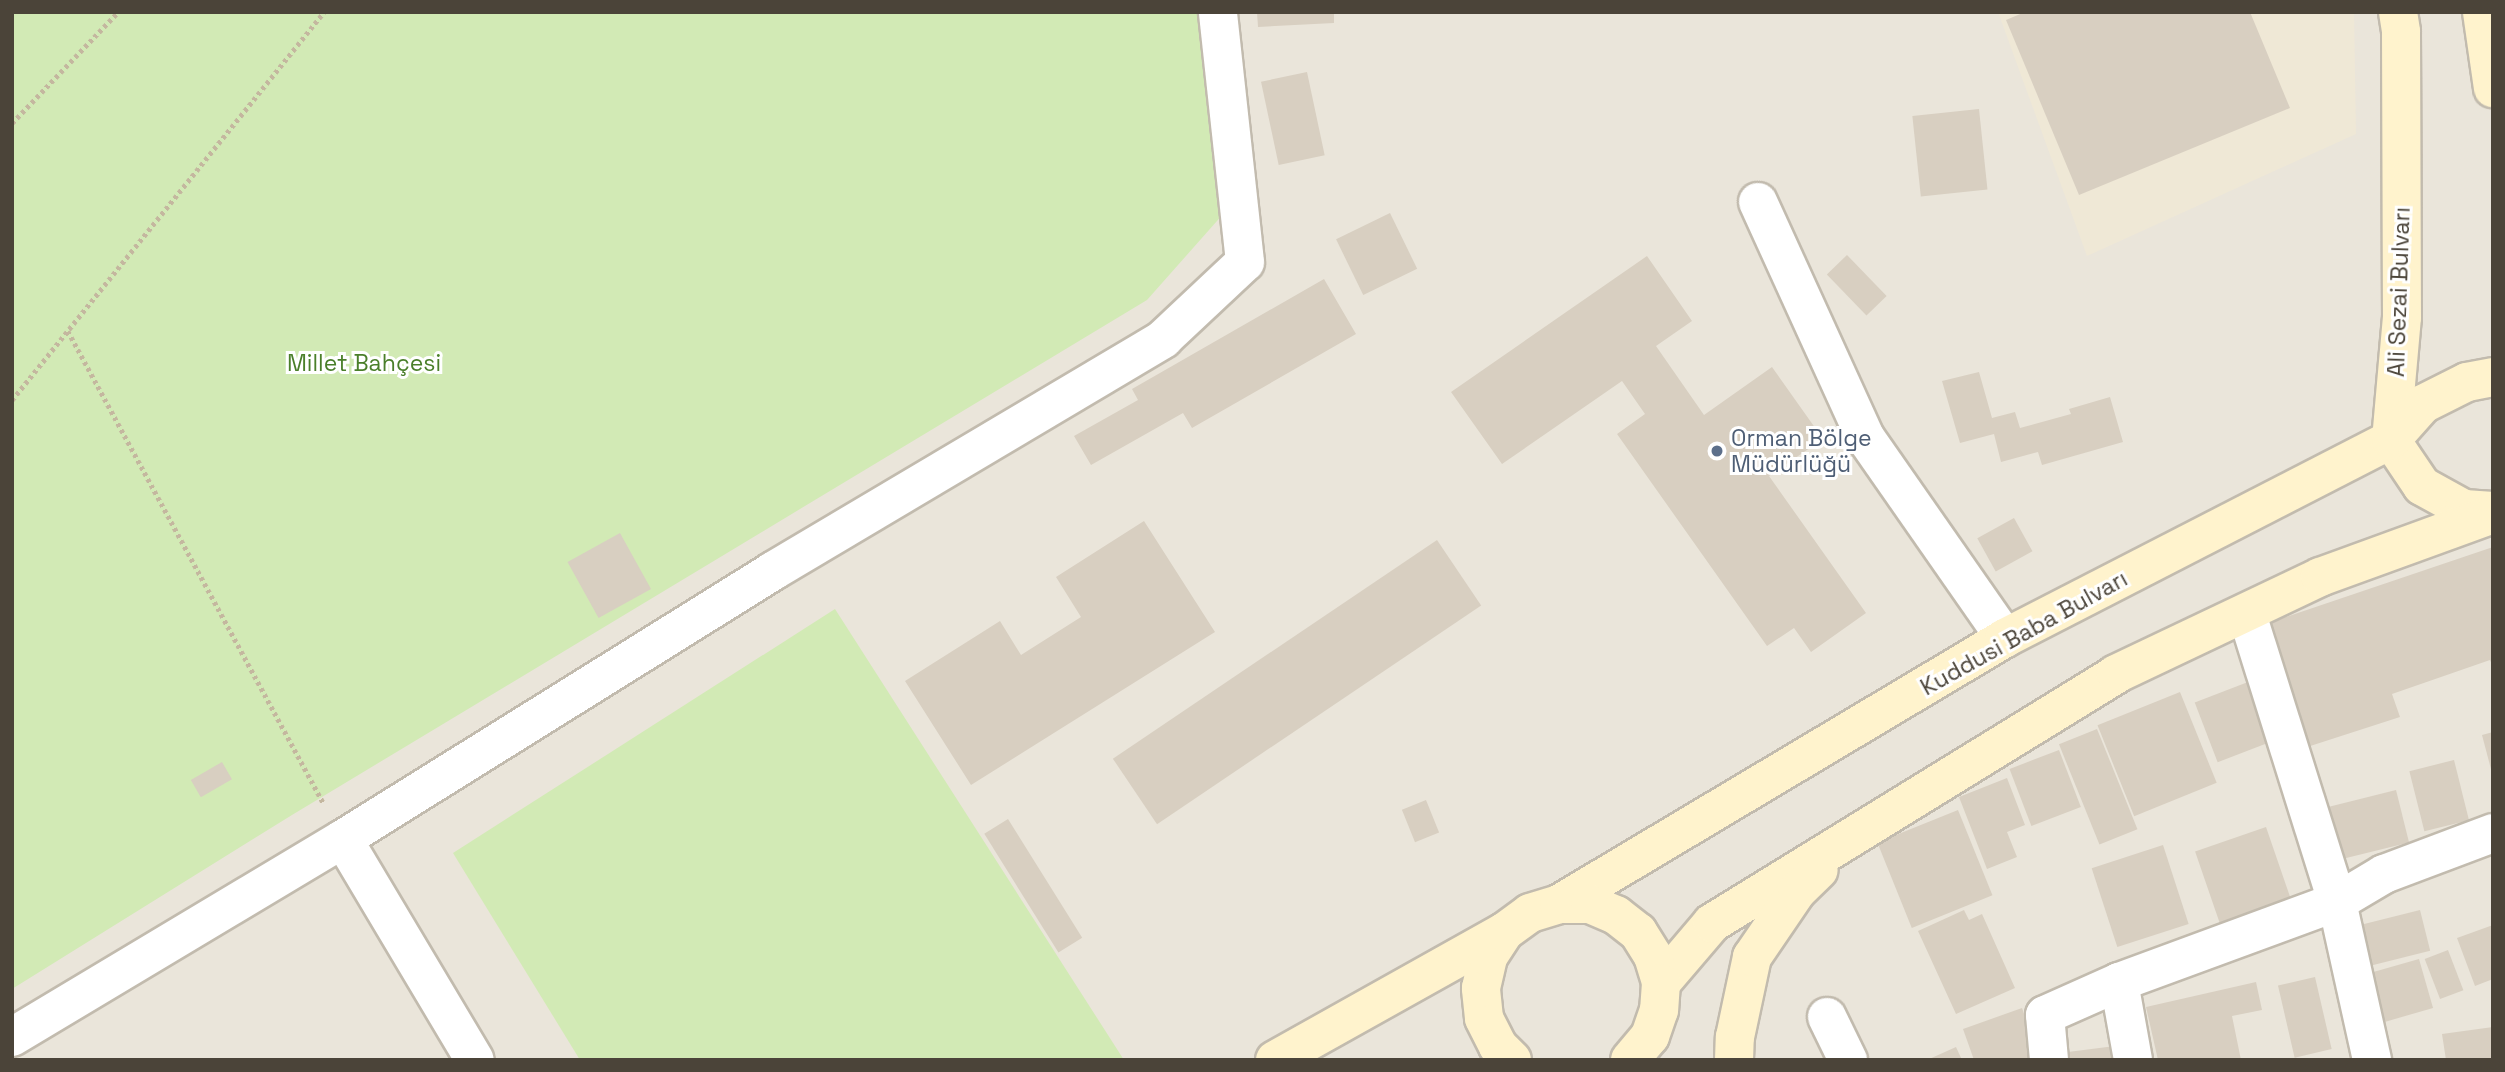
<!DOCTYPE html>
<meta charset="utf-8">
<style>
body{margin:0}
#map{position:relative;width:2505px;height:1072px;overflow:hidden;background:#f6f3ec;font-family:"Space Grotesk",sans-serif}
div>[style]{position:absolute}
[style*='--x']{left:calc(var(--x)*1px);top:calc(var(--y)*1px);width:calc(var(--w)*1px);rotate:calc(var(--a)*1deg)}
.residential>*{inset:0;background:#eae5da;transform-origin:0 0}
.education>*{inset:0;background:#efe8d6}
.green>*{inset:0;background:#d2eab5}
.building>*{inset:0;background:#d8cfc1;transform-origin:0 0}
.path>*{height:4.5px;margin-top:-2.25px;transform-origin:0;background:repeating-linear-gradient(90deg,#c4b79f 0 3.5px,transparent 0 7px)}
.roads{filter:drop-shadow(2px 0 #c2bbae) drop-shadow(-2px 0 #c2bbae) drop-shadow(0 2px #c2bbae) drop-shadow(0 -2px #c2bbae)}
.street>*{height:38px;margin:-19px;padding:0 19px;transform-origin:19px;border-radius:19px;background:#fff}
.secondary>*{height:38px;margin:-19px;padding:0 19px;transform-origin:19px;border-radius:19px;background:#fff3cd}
.dots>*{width:19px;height:19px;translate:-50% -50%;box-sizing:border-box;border:4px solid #fff;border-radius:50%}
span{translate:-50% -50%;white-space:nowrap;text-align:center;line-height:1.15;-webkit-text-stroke:6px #fff;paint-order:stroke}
.street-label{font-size:23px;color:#4b4439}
.park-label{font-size:23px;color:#4a7f2a}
.service-label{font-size:23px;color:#4e5e75}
.left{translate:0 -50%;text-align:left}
.frame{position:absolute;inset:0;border:14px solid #4b4439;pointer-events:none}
</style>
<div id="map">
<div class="residential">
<i style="left:12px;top:12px;width:2481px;height:1048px"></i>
</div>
<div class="education">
<i style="clip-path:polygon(1998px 12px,2354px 12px,2356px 134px,2087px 256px)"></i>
</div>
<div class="green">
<i style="clip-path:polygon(12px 12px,1205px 12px,1240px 195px,1147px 300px,292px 815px,12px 989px)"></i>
<i style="clip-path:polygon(835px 609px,1124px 1060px,580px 1060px,453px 853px)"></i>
</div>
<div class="building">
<i style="clip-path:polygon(1257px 12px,1334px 12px,1334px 23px,1258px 27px)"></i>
<i style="clip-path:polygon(2025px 12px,2250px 12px,2290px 108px,2079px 195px,2006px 20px)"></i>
<i style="left:1307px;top:72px;width:85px;height:47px;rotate:78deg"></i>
<i style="left:1979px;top:109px;width:81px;height:67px;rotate:84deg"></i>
<i style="left:1390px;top:213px;width:62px;height:60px;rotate:64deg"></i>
<i style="left:1847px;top:255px;width:57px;height:28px;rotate:46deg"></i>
<i style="clip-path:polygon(1647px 256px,1692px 321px,1656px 346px,1704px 415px,1772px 367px,1823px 439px,1769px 476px,1866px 613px,1811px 652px,1794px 628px,1767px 646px,1617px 434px,1645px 414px,1622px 381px,1502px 464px,1451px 392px)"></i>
<i style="clip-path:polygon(1324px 279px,1356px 334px,1192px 428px,1183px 413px,1091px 465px,1074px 436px,1138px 400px,1132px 389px)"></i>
<i style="clip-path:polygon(1979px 372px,1992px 418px,2015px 412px,2020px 428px,2071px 414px,2069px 409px,2110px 397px,2123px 442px,2042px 465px,2038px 452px,2001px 462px,1994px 434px,1960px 443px,1942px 381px)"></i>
<i style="left:2014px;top:518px;width:38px;height:42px;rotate:61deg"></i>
<i style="clip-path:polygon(1144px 521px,1215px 632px,971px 785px,905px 681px,1000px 621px,1021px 655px,1081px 617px,1056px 577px)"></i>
<i style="left:620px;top:533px;width:64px;height:60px;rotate:61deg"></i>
<i style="left:1437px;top:540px;width:79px;height:391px;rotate:56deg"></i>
<i style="clip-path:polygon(2493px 547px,2493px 667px,2490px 660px,2392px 694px,2400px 717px,2304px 748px,2262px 625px)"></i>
<i style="left:2261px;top:677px;width:64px;height:71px;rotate:69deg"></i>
<i style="left:2180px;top:692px;width:98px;height:89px;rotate:68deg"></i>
<i style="left:2097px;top:729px;width:108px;height:41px;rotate:68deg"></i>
<i style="clip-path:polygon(2493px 732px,2493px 773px,2492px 773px,2482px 735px)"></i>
<i style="left:2059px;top:750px;width:61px;height:53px;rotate:69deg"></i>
<i style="left:2454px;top:760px;width:62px;height:46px;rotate:76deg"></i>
<i style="left:222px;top:762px;width:20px;height:36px;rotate:60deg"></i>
<i style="clip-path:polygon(2007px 778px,2025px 825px,2007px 832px,2017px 857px,1987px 869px,1959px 797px)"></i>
<i style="left:2396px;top:790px;width:54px;height:70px;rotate:76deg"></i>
<i style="left:1426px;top:800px;width:35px;height:26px;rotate:68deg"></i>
<i style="left:1958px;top:810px;width:92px;height:87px;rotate:68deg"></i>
<i style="left:1008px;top:819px;width:140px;height:28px;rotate:58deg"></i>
<i style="left:2266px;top:827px;width:83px;height:75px;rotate:71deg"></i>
<i style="left:2163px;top:845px;width:83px;height:75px;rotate:72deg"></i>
<i style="clip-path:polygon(1964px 910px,1969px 920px,1982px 914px,2015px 988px,1956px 1014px,1918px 931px)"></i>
<i style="left:2420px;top:910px;width:42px;height:73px;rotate:76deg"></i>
<i style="clip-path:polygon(2493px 925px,2493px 979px,2475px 986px,2457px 938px)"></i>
<i style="left:2448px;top:950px;width:43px;height:25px;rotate:69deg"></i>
<i style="left:2419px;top:959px;width:51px;height:53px;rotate:74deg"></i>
<i style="left:2315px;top:977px;width:74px;height:38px;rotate:77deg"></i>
<i style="clip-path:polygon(2256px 982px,2262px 1010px,2232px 1016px,2241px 1060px,2158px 1060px,2146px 1007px)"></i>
<i style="clip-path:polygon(2022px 1008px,2040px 1060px,1974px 1060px,1963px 1029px)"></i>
<i style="clip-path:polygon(2493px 1027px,2493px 1060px,2446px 1060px,2442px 1034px)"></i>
<i style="clip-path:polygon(2115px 1046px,2117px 1060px,2069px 1060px,2068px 1052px)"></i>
<i style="clip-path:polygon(1956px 1047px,1962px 1060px,1927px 1060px)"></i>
</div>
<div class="path">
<i style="--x:12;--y:123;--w:153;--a:-46.3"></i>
<i style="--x:68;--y:331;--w:538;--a:61.58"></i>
<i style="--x:12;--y:400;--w:498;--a:-51.2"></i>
</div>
<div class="roads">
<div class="street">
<i style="--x:1758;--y:202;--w:258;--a:65.5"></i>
<i style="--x:1865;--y:437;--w:245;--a:55.1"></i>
<i style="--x:2247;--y:614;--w:302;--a:72.6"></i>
<i style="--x:2337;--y:902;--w:162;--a:77.5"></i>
<i style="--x:343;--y:839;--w:257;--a:59.2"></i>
<i style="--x:2119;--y:982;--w:79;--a:79.8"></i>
<i style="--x:1827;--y:1017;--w:48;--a:64"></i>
<i style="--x:12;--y:1037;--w:386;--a:-30.9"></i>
<i style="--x:343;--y:839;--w:507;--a:-31.93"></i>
<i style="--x:773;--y:571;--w:454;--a:-30.7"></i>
<i style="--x:1163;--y:339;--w:112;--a:-43.2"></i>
<i style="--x:1245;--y:262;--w:251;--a:-96.2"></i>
<i style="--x:2049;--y:1060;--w:45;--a:-95.1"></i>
<i style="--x:2045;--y:1015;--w:81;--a:-24"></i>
<i style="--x:2119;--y:982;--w:232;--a:-20.2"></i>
<i style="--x:2337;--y:902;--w:55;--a:-30.8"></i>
<i style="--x:2384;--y:874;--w:116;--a:-20.6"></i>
</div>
<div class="secondary">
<i style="--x:2398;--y:12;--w:20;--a:81"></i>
<i style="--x:2401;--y:32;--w:285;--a:89.8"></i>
<i style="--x:2402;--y:317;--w:123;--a:95.1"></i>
<i style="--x:2391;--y:440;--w:55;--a:56"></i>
<i style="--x:2422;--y:486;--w:48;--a:28.7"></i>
<i style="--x:2464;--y:509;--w:29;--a:4"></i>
<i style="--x:2482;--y:12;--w:77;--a:81.8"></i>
<i style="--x:1559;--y:904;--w:519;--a:-30.81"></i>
<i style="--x:2005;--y:638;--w:434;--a:-27.2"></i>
<i style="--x:2391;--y:440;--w:48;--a:-48.4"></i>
<i style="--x:2423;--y:404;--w:49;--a:-26.6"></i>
<i style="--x:2467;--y:382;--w:26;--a:-11"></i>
<i style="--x:1661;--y:983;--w:79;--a:-49.6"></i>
<i style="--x:1712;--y:923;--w:475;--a:-31.6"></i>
<i style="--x:2116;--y:674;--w:226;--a:-25.4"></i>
<i style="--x:2320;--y:577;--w:184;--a:-20"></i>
<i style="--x:1275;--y:1060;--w:262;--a:-29.2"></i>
<i style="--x:1512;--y:1060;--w:20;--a:-135"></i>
<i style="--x:1498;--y:1046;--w:31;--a:-117"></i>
<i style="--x:1484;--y:1018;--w:30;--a:-96"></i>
<i style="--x:1481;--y:988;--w:32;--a:-77"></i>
<i style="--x:1488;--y:957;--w:30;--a:-57"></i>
<i style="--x:1504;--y:932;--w:32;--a:-36"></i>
<i style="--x:1530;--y:913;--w:30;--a:-17"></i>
<i style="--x:1559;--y:904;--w:31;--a:0"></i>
<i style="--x:1590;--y:904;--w:28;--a:23"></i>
<i style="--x:1616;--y:915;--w:28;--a:38"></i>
<i style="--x:1638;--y:932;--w:28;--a:58"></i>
<i style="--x:1653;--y:956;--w:28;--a:73"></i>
<i style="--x:1661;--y:983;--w:27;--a:94"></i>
<i style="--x:1659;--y:1010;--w:28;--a:109"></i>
<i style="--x:1650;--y:1036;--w:31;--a:130"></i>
<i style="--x:1734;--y:1060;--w:23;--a:-88"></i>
<i style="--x:1735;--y:1037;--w:82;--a:-78"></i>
<i style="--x:1752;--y:957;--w:80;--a:-55.7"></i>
<i style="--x:1797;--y:891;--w:30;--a:-44"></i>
</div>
</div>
<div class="dots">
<i style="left:1717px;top:451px;background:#5c6f8a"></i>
</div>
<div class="street-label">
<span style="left:2399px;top:292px;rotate:-88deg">Ali Sezai Bulvarı</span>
<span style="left:2024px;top:633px;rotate:-29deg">Kuddusi Baba Bulvarı</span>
</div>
<div class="park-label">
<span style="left:364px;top:363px">Millet Bahçesi</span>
</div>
<div class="service-label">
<span class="left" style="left:1731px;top:451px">Orman Bölge<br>Müdürlüğü</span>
</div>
<div class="frame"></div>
</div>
